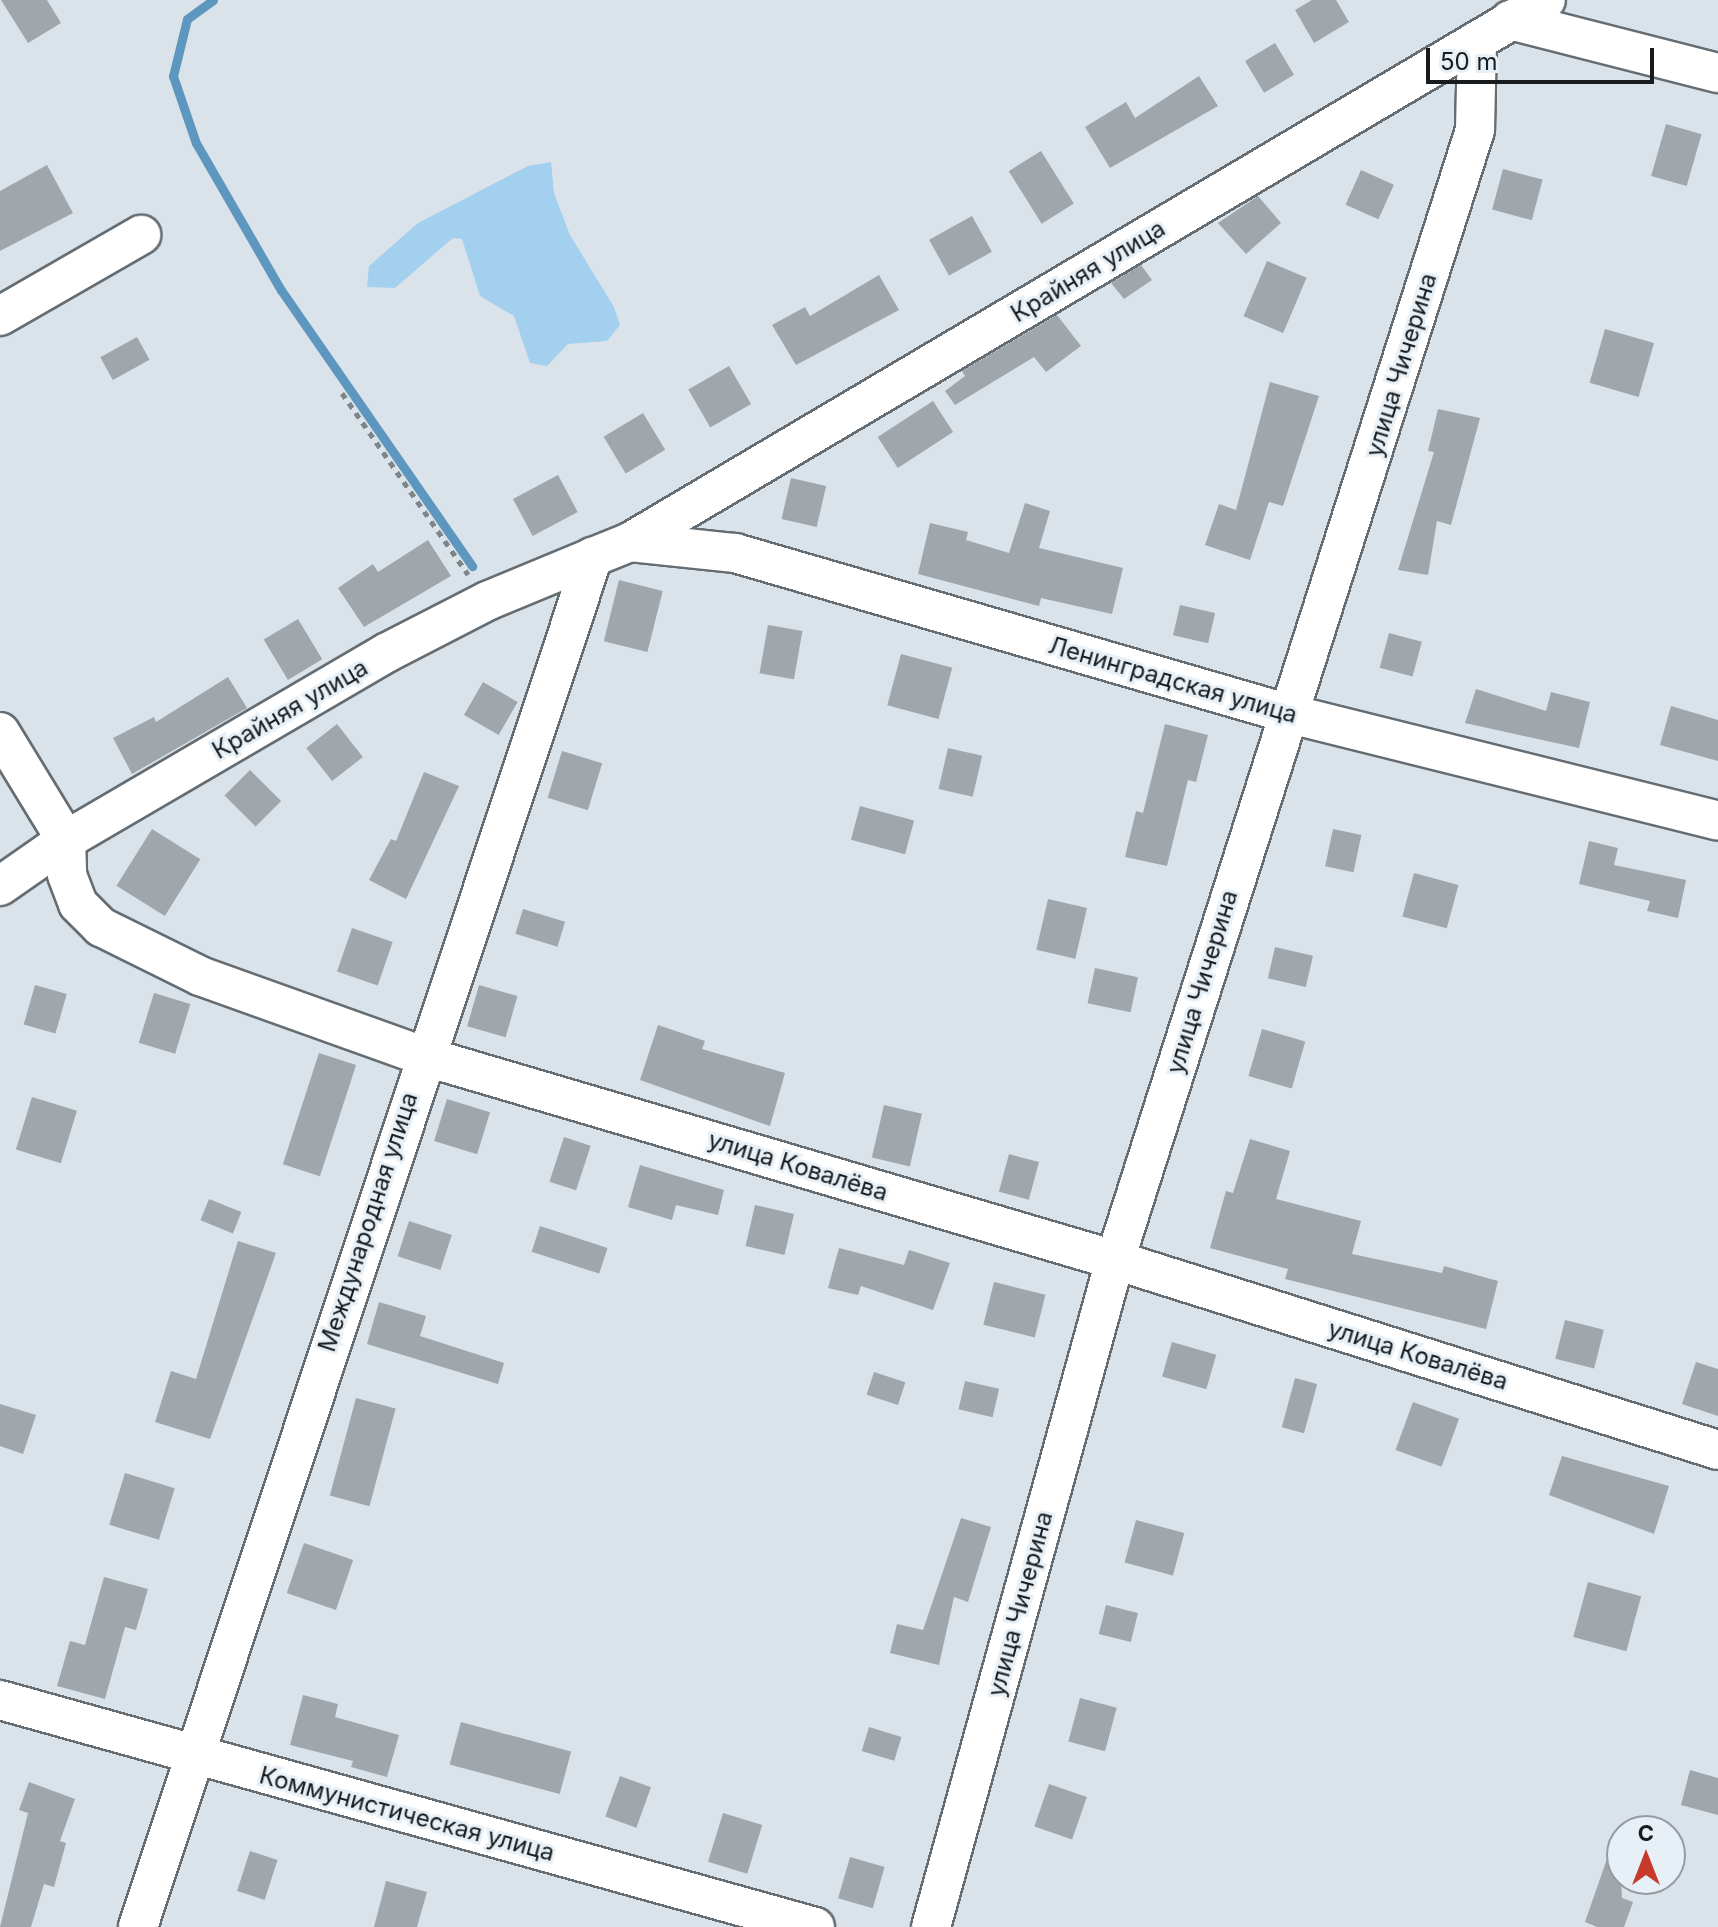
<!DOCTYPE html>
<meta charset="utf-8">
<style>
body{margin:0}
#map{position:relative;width:1718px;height:1927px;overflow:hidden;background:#dae3e9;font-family:Inter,sans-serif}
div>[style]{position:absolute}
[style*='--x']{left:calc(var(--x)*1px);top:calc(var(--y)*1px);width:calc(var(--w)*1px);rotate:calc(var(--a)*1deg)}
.green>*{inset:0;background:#a4d0f0}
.stream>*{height:9px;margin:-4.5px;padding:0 4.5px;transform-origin:4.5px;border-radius:4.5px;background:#5d96be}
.building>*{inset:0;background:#9fa7ad;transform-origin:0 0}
.path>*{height:5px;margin-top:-2.5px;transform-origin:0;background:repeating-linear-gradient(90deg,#7e8589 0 6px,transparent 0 12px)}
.roads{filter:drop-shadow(2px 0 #656d73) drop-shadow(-2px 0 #656d73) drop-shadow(0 2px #656d73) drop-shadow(0 -2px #656d73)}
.minor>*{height:38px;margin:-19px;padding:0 19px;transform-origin:19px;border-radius:19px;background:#fff}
span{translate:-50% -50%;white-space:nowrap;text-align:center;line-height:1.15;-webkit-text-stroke:6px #e7f0f7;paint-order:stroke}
.street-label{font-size:24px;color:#191c1e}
.north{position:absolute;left:1606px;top:1815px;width:80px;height:80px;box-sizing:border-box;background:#e7f0f7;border:2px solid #959ba0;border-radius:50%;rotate:0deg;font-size:22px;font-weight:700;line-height:32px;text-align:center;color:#191c1e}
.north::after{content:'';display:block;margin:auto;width:28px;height:36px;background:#c73a2a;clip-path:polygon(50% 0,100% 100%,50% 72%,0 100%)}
.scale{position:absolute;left:1426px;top:48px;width:228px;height:36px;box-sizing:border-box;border:4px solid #191c1e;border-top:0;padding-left:10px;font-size:24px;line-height:28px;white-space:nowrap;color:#191c1e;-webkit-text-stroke:6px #e7f0f7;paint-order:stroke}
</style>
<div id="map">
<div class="green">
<i style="clip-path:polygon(551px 162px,554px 193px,570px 235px,614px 307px,620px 325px,607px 341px,568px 344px,547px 366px,530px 363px,514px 316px,480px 296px,462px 239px,453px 238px,395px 288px,367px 287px,369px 266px,418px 223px,528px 166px)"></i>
</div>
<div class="stream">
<i style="--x:213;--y:0;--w:32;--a:144"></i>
<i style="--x:187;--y:19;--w:59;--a:103.8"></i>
<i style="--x:173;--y:76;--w:71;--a:71.1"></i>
<i style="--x:196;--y:143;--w:170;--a:60"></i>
<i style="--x:281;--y:290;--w:336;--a:55.3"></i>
</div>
<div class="building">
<i style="clip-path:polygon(1px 0,47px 0,61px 23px,28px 43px)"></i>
<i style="clip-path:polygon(1312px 0,1336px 0,1349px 22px,1314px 43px,1295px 10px)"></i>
<i style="left:1275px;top:43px;width:37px;height:35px;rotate:59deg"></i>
<i style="clip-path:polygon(1199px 76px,1218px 106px,1110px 168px,1085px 127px,1126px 102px,1135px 118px)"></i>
<i style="left:1666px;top:124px;width:37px;height:54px;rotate:16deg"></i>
<i style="left:1041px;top:151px;width:62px;height:38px;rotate:58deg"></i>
<i style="clip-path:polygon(47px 165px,73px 213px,0 251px,0 191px)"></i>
<i style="left:1503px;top:169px;width:41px;height:42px;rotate:15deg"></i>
<i style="left:1361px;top:170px;width:36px;height:38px;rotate:24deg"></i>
<i style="clip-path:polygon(1258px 196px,1281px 223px,1246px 254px,1218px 223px)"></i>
<i style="left:972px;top:216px;width:41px;height:49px;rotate:61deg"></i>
<i style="left:1267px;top:261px;width:43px;height:60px;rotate:23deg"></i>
<i style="clip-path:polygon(1141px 265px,1152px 280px,1124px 299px,1111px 283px)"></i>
<i style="clip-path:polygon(879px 275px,899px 310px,796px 365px,772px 325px,805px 307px,810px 316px)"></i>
<i style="clip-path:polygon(1057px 315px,1081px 346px,1046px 372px,1034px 357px,955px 405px,945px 391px,965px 376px,962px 371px)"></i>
<i style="left:1605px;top:329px;width:51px;height:56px;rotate:16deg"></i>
<i style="left:137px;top:337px;width:26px;height:42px;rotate:61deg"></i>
<i style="left:729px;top:366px;width:44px;height:47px;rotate:60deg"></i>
<i style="clip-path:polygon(1270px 382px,1319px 396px,1283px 506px,1269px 502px,1250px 560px,1205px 545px,1219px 504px,1236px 510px)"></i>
<i style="left:933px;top:401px;width:37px;height:66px;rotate:57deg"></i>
<i style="clip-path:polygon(1438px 409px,1480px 418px,1451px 525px,1437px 521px,1428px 575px,1398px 570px,1434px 452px,1428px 451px)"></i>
<i style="left:643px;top:413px;width:43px;height:46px;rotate:59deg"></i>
<i style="left:558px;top:475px;width:42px;height:51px;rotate:62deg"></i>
<i style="left:791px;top:478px;width:36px;height:42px;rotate:13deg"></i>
<i style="clip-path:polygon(1025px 503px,1050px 511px,1039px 548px,1123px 568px,1112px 614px,1041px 598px,1039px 606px,918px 574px,930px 523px,968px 532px,966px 540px,1009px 553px)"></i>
<i style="clip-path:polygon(428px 540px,451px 576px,364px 627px,338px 588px,373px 564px,378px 572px)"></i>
<i style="left:619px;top:580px;width:45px;height:63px;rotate:14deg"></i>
<i style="left:1180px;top:605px;width:36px;height:31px;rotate:13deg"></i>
<i style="left:298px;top:619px;width:47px;height:40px;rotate:59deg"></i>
<i style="left:768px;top:625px;width:35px;height:49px;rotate:10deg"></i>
<i style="left:1389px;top:633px;width:34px;height:36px;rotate:15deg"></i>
<i style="left:901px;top:654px;width:53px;height:53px;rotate:15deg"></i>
<i style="clip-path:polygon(228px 677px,247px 708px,132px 774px,113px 738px,154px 717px,156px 722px)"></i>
<i style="left:483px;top:682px;width:40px;height:38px;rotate:30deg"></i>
<i style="clip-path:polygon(1476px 689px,1546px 711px,1551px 692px,1590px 702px,1579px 748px,1465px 723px)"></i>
<i style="clip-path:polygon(1671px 706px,1718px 720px,1718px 761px,1660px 745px)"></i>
<i style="left:337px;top:724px;width:42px;height:39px;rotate:52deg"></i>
<i style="clip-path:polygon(1165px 724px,1208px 735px,1196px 782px,1188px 780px,1167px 866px,1125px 857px,1136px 811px,1143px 813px)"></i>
<i style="left:948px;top:748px;width:35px;height:42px;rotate:13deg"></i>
<i style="left:562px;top:751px;width:42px;height:49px;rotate:17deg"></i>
<i style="left:250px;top:770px;width:44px;height:36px;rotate:45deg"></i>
<i style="clip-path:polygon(424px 772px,459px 786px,406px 899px,369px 880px,391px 839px,396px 841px)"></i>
<i style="left:860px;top:806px;width:56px;height:35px;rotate:15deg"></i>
<i style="left:152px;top:829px;width:57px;height:67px;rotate:32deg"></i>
<i style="left:1333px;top:829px;width:29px;height:38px;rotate:12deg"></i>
<i style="clip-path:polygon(1589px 841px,1618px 848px,1614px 865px,1686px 880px,1678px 918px,1647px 911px,1650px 901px,1579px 884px)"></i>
<i style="left:1414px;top:873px;width:46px;height:45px;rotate:15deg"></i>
<i style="left:1048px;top:899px;width:40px;height:52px;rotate:13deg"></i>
<i style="left:523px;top:909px;width:44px;height:26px;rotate:17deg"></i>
<i style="left:352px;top:928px;width:43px;height:46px;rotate:19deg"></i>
<i style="left:1275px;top:947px;width:39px;height:32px;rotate:13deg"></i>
<i style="left:1095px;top:968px;width:44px;height:36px;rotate:12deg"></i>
<i style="left:35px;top:985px;width:33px;height:41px;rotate:16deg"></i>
<i style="left:479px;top:985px;width:40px;height:43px;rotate:16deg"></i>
<i style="left:154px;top:993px;width:38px;height:52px;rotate:17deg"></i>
<i style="clip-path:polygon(658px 1025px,705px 1041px,702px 1049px,785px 1073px,770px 1126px,640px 1080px)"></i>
<i style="left:1262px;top:1029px;width:45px;height:49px;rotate:16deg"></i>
<i style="left:319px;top:1053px;width:39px;height:117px;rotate:18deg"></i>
<i style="left:32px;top:1097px;width:47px;height:55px;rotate:17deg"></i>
<i style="left:447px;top:1099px;width:45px;height:44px;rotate:17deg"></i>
<i style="left:884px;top:1105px;width:39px;height:54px;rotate:13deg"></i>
<i style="left:564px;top:1137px;width:28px;height:47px;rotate:18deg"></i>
<i style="clip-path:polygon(1250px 1139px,1290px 1151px,1276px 1199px,1361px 1221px,1352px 1254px,1442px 1273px,1444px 1266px,1498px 1281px,1486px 1329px,1285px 1279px,1288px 1269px,1210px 1248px,1226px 1191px,1233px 1193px)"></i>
<i style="left:1009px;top:1154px;width:31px;height:39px;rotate:15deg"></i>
<i style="clip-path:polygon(640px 1165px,724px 1190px,718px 1215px,676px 1205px,672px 1220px,628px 1207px)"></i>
<i style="left:209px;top:1199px;width:35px;height:23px;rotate:22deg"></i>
<i style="left:755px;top:1205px;width:40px;height:42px;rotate:13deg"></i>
<i style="left:409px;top:1221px;width:45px;height:37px;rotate:18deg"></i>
<i style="left:540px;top:1226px;width:71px;height:27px;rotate:18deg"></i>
<i style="clip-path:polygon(238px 1241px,276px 1253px,210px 1439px,155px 1422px,171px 1371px,196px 1379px)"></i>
<i style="clip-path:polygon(839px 1248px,904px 1265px,909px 1250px,950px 1263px,933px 1310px,861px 1286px,858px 1295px,828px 1288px)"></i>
<i style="left:994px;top:1282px;width:53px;height:44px;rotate:14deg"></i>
<i style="clip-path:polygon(379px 1302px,426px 1316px,420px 1336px,504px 1363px,498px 1384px,367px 1344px)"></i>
<i style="left:1565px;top:1320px;width:40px;height:40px;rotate:14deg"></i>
<i style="left:1172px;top:1342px;width:46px;height:36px;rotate:16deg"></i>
<i style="clip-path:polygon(1696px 1362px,1718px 1369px,1718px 1416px,1682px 1404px)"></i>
<i style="left:874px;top:1372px;width:33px;height:24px;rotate:18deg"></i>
<i style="left:1295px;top:1378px;width:23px;height:51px;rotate:15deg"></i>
<i style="left:965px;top:1381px;width:35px;height:29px;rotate:13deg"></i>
<i style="left:356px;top:1398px;width:41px;height:101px;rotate:15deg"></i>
<i style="left:1413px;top:1402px;width:49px;height:51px;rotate:20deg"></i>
<i style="clip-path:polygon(0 1404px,36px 1415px,23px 1454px,0 1446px)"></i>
<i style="clip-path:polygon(1562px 1456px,1669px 1486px,1654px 1534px,1549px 1495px)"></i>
<i style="left:125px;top:1473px;width:52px;height:54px;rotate:17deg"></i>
<i style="clip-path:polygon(961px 1518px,991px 1527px,968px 1602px,954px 1597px,939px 1665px,890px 1653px,897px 1624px,923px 1630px)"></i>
<i style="left:1136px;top:1520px;width:50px;height:44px;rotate:15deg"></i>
<i style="left:304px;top:1543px;width:52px;height:53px;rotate:19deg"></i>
<i style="clip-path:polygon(104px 1577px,148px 1589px,136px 1630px,125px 1627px,105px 1699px,57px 1686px,70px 1641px,85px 1645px)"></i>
<i style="left:1588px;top:1582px;width:55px;height:57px;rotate:15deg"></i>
<i style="left:1106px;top:1605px;width:33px;height:30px;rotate:14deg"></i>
<i style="clip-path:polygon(303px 1695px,338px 1704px,335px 1717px,399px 1735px,387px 1777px,351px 1767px,353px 1761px,290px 1745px)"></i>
<i style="left:1080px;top:1698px;width:38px;height:45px;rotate:15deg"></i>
<i style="left:461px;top:1722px;width:114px;height:44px;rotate:15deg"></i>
<i style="left:869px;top:1727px;width:34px;height:25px;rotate:17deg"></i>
<i style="clip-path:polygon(1690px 1770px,1718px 1778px,1718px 1815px,1681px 1805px)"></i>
<i style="left:620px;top:1776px;width:33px;height:43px;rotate:20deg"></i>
<i style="clip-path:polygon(29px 1782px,75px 1799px,60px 1841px,66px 1843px,54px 1887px,44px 1884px,31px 1927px,0 1927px,28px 1813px,19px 1810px)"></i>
<i style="left:1049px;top:1784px;width:40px;height:45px;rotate:19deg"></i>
<i style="left:723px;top:1813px;width:41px;height:51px;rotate:17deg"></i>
<i style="clip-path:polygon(1618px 1827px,1622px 1898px,1633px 1902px,1624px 1927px,1597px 1927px,1585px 1922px)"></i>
<i style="left:250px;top:1851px;width:29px;height:42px;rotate:18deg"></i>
<i style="left:850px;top:1857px;width:36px;height:43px;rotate:16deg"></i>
<i style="clip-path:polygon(386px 1881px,427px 1892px,417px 1927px,374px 1927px)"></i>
</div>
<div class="path">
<i style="--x:342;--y:393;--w:221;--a:55.2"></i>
</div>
<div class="roads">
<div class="minor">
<i style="--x:1510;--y:20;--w:215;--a:14.3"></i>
<i style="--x:0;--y:316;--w:163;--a:-29.9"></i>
<i style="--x:630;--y:542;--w:106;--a:6"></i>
<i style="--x:735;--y:553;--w:574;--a:16.19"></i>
<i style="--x:1286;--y:713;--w:445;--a:14"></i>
<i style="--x:0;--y:732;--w:127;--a:58.6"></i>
<i style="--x:66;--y:840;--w:35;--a:88"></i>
<i style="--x:67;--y:875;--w:31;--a:69"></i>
<i style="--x:78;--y:904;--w:33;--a:45"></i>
<i style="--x:101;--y:927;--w:110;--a:26.3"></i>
<i style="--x:200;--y:976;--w:237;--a:19.7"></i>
<i style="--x:423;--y:1056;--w:721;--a:16.43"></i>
<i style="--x:1115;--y:1260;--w:632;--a:17.49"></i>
<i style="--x:0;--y:886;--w:80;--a:-34.9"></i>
<i style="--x:66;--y:840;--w:371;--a:-30.3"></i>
<i style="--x:386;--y:653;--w:114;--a:-27.2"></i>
<i style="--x:487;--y:601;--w:115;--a:-22.5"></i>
<i style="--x:0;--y:1700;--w:846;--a:15.56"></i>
<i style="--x:138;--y:1927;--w:1444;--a:-71.63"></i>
<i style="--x:593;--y:557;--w:40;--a:-22"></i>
<i style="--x:630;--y:542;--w:1064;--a:-30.61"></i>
<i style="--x:931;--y:1927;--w:692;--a:-74.58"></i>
<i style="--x:1115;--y:1260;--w:1186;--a:-72.33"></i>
<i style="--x:1475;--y:130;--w:89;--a:-88.7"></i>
</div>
</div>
<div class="street-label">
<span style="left:1088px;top:271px;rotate:-31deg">Крайняя улица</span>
<span style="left:1401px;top:365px;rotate:-73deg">улица Чичерина</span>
<span style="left:1173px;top:680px;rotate:16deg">Ленинградская улица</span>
<span style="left:290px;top:709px;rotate:-30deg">Крайняя улица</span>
<span style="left:1202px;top:982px;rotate:-73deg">улица Чичерина</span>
<span style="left:798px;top:1166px;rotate:17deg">улица Ковалёва</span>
<span style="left:368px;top:1222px;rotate:-72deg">Международная улица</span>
<span style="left:1418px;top:1355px;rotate:17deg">улица Ковалёва</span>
<span style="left:1020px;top:1604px;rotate:-75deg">улица Чичерина</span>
<span style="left:407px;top:1814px;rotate:15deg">Коммунистическая улица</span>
</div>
<div class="north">С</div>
<div class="scale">50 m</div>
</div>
